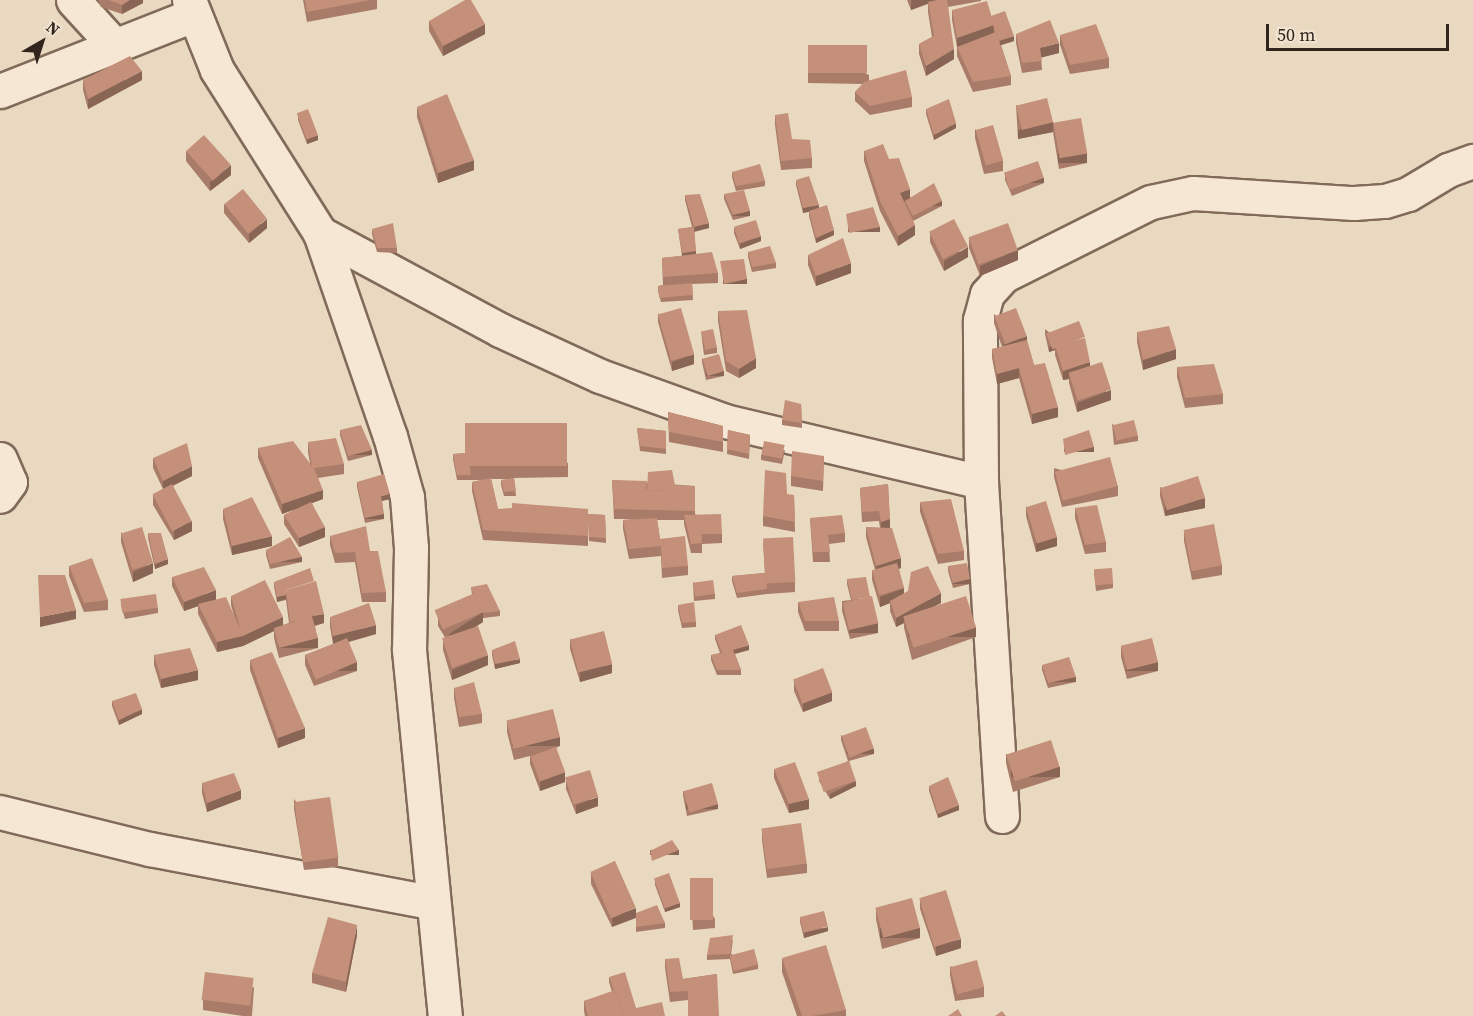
<!DOCTYPE html>
<style>
body{margin:0}
#map{position:relative;width:1473px;height:1016px;overflow:hidden;background:#e9d9c1;font-family:"Source Serif 4",serif}
div>[style]{position:absolute}
[style*='--x']{left:calc(var(--x)*1px);top:calc(var(--y)*1px);width:calc(var(--w)*1px);rotate:calc(var(--a)*1deg)}
.roads{filter:drop-shadow(2px 0 #816a5a) drop-shadow(-2px 0 #816a5a) drop-shadow(0 2px #816a5a) drop-shadow(0 -2px #816a5a)}
.minor>*{height:33px;margin:-16.5px;padding:0 16.5px;transform-origin:16.5px;border-radius:16.5px;background:#f5e7d3}
.wall>*{inset:0;background:#a97c69}
.shaded-wall>*{inset:0;background:#896555;transform-origin:0 0}
.building>*{inset:0;background:#c4907a;transform-origin:0 0}
span{translate:-50% -50%;white-space:nowrap;text-align:center;line-height:1.15;-webkit-text-stroke:4.5px #f1e4d0;paint-order:stroke}
.north{position:absolute;left:12px;top:12px;width:60px;height:60px;-webkit-text-stroke:4px #f1e4d0;paint-order:stroke;rotate:39deg;font-size:16px;font-weight:700;line-height:24px;text-align:center;color:#32251d}
.north::after{content:'';display:block;margin:auto;width:21px;height:27px;background:#32251d;clip-path:polygon(50% 0,100% 100%,50% 72%,0 100%)}
.scale{position:absolute;left:1266px;top:24px;width:183px;height:27px;box-sizing:border-box;border:3px solid #32251d;border-top:0;padding-left:8px;font-size:18px;line-height:21px;white-space:nowrap;color:#32251d;-webkit-text-stroke:4px #f1e4d0;paint-order:stroke}
</style>
<div id="map">
<div class="roads">
<div class="minor">
<i style="--x:73;--y:0;--w:62;--a:47.6"></i>
<i style="--x:189;--y:0;--w:75;--a:68.2"></i>
<i style="--x:217;--y:70;--w:193;--a:57.7"></i>
<i style="--x:320;--y:233;--w:215;--a:71"></i>
<i style="--x:390;--y:436;--w:63;--a:74.4"></i>
<i style="--x:407;--y:497;--w:51;--a:85.5"></i>
<i style="--x:411;--y:548;--w:102;--a:91.1"></i>
<i style="--x:409;--y:650;--w:368;--a:84.4"></i>
<i style="--x:0;--y:91;--w:207;--a:-21.5"></i>
<i style="--x:320;--y:233;--w:204;--a:28.3"></i>
<i style="--x:500;--y:330;--w:110;--a:24.7"></i>
<i style="--x:600;--y:376;--w:133;--a:19.8"></i>
<i style="--x:725;--y:421;--w:263;--a:13.4"></i>
<i style="--x:0;--y:459;--w:25;--a:67"></i>
<i style="--x:10;--y:482;--w:17;--a:126"></i>
<i style="--x:0;--y:812;--w:154;--a:13.9"></i>
<i style="--x:150;--y:849;--w:286;--a:10.7"></i>
<i style="--x:1002;--y:816;--w:335;--a:-93.6"></i>
<i style="--x:981;--y:482;--w:162;--a:-90.4"></i>
<i style="--x:980;--y:320;--w:27;--a:-75"></i>
<i style="--x:987;--y:294;--w:24;--a:-48"></i>
<i style="--x:1003;--y:276;--w:165;--a:-26.6"></i>
<i style="--x:1151;--y:202;--w:43;--a:-12.1"></i>
<i style="--x:1193;--y:193;--w:161;--a:3.6"></i>
<i style="--x:1354;--y:203;--w:31;--a:-4"></i>
<i style="--x:1385;--y:201;--w:24;--a:-17"></i>
<i style="--x:1408;--y:194;--w:47;--a:-31"></i>
<i style="--x:1448;--y:170;--w:27;--a:-20"></i>
</div>
</div>
<div class="wall">
<i style="clip-path:polygon(98px 0,143px 0,143px 3px,122px 14px,101px 7px)"></i>
<i style="clip-path:polygon(303px 0,377px 0,377px 9px,307px 22px)"></i>
<i style="clip-path:polygon(907px 0,981px 0,981px 1px,948px 7px,954px 59px,926px 76px,919px 54px,919px 44px,932px 37px,928px 12px,928px 4px,911px 10px)"></i>
<i style="clip-path:polygon(952px 10px,991px 16px,1014px 41px,1001px 45px,1011px 76px,1011px 85px,973px 92px,957px 56px,957px 47px,952px 20px)"></i>
<i style="clip-path:polygon(429px 21px,485px 34px,443px 56px,429px 31px)"></i>
<i style="clip-path:polygon(1016px 34px,1059px 53px,1041px 57px,1042px 70px,1022px 73px,1016px 43px)"></i>
<i style="clip-path:polygon(1060px 35px,1109px 58px,1109px 68px,1070px 74px,1060px 45px)"></i>
<i style="clip-path:polygon(808px 45px,869px 75px,869px 81px,912px 97px,912px 107px,870px 115px,855px 101px,855px 92px,863px 84px,808px 83px)"></i>
<i style="clip-path:polygon(83px 80px,142px 80px,88px 109px,83px 90px)"></i>
<i style="clip-path:polygon(1016px 105px,1053px 122px,1087px 163px,1059px 169px,1053px 132px,1018px 139px)"></i>
<i style="clip-path:polygon(417px 107px,474px 170px,438px 183px,417px 117px)"></i>
<i style="clip-path:polygon(926px 109px,956px 128px,934px 140px,926px 114px)"></i>
<i style="clip-path:polygon(298px 115px,318px 140px,307px 144px,298px 120px)"></i>
<i style="clip-path:polygon(775px 115px,792px 139px,812px 158px,812px 168px,781px 170px,775px 125px)"></i>
<i style="clip-path:polygon(975px 129px,1003px 161px,1003px 171px,984px 174px,975px 138px)"></i>
<i style="clip-path:polygon(186px 151px,231px 175px,210px 191px,186px 161px)"></i>
<i style="clip-path:polygon(864px 151px,889px 159px,910px 197px,942px 206px,913px 221px,915px 235px,898px 246px,880px 211px,864px 161px)"></i>
<i style="clip-path:polygon(732px 172px,765px 181px,765px 186px,736px 191px,732px 177px)"></i>
<i style="clip-path:polygon(1005px 175px,1044px 183px,1012px 196px,1005px 180px)"></i>
<i style="clip-path:polygon(796px 180px,819px 207px,834px 235px,816px 243px,809px 216px,809px 212px,803px 213px,796px 185px)"></i>
<i style="clip-path:polygon(724px 194px,750px 216px,733px 220px,724px 199px)"></i>
<i style="clip-path:polygon(685px 195px,709px 228px,694px 231px,696px 254px,718px 273px,718px 283px,692px 284px,693px 300px,661px 302px,658px 291px,658px 286px,663px 285px,662px 258px,682px 256px,678px 229px,692px 227px,685px 200px)"></i>
<i style="clip-path:polygon(224px 204px,267px 228px,249px 243px,224px 213px)"></i>
<i style="clip-path:polygon(734px 228px,761px 241px,740px 249px,734px 233px)"></i>
<i style="clip-path:polygon(372px 229px,397px 248px,397px 253px,377px 252px,372px 234px)"></i>
<i style="clip-path:polygon(930px 233px,968px 257px,944px 271px,930px 242px)"></i>
<i style="clip-path:polygon(969px 238px,1018px 260px,980px 276px,969px 248px)"></i>
<i style="clip-path:polygon(748px 252px,776px 263px,776px 268px,752px 272px,748px 257px)"></i>
<i style="clip-path:polygon(808px 255px,851px 273px,816px 286px,808px 265px)"></i>
<i style="clip-path:polygon(718px 311px,756px 368px,739px 378px,726px 371px,718px 321px)"></i>
<i style="clip-path:polygon(658px 313px,694px 364px,672px 371px,658px 322px)"></i>
<i style="clip-path:polygon(994px 314px,1027px 341px,1034px 365px,1058px 417px,1032px 424px,1019px 378px,997px 384px,992px 358px,992px 349px,1002px 347px,994px 323px)"></i>
<i style="clip-path:polygon(1045px 329px,1090px 366px,1111px 400px,1077px 412px,1069px 383px,1069px 379px,1063px 380px,1055px 355px,1055px 350px,1049px 352px,1045px 334px)"></i>
<i style="clip-path:polygon(701px 331px,717px 348px,717px 353px,704px 355px)"></i>
<i style="clip-path:polygon(1137px 332px,1176px 359px,1143px 370px,1137px 342px)"></i>
<i style="clip-path:polygon(702px 358px,724px 376px,706px 380px,702px 362px)"></i>
<i style="clip-path:polygon(1177px 367px,1223px 394px,1223px 404px,1185px 408px,1177px 377px)"></i>
<i style="clip-path:polygon(801px 404px,802px 428px,782px 425px,782px 420px)"></i>
<i style="clip-path:polygon(668px 412px,723px 426px,723px 452px,669px 442px)"></i>
<i style="clip-path:polygon(465px 423px,568px 463px,568px 477px,514px 478px,516px 496px,504px 496px,501px 485px,501px 480px,513px 479px,491px 479px,498px 509px,588px 509px,588px 546px,483px 540px,472px 491px,472px 482px,482px 480px,457px 480px,453px 459px,453px 454px,467px 453px,465px 437px)"></i>
<i style="clip-path:polygon(1112px 424px,1138px 436px,1138px 441px,1114px 445px)"></i>
<i style="clip-path:polygon(637px 428px,666px 431px,666px 454px,640px 451px)"></i>
<i style="clip-path:polygon(340px 430px,372px 455px,348px 461px,340px 435px)"></i>
<i style="clip-path:polygon(728px 430px,750px 435px,749px 459px,727px 454px)"></i>
<i style="clip-path:polygon(308px 442px,344px 464px,344px 474px,318px 478px,323px 499px,312px 503px,325px 537px,299px 547px,284px 524px,284px 515px,296px 509px,282px 514px,258px 458px,258px 448px,310px 463px,308px 452px)"></i>
<i style="clip-path:polygon(785px 450px,782px 464px,761px 460px,761px 455px)"></i>
<i style="clip-path:polygon(824px 456px,823px 491px,791px 486px,791px 476px)"></i>
<i style="clip-path:polygon(153px 458px,192px 476px,173px 486px,192px 531px,174px 540px,153px 505px,153px 495px,163px 489px,153px 468px)"></i>
<i style="clip-path:polygon(1054px 468px,1118px 486px,1118px 496px,1062px 507px,1054px 477px)"></i>
<i style="clip-path:polygon(612px 480px,695px 486px,695px 514px,722px 534px,722px 543px,702px 544px,702px 553px,691px 553px,684px 524px,684px 520px,657px 520px,660px 539px,688px 566px,688px 575px,662px 578px,661px 556px,629px 559px,623px 529px,623px 520px,634px 519px,614px 519px)"></i>
<i style="clip-path:polygon(357px 482px,390px 499px,382px 501px,384px 519px,365px 523px,357px 487px)"></i>
<i style="clip-path:polygon(888px 484px,890px 528px,901px 568px,899px 569px,904px 593px,941px 603px,928px 609px,976px 637px,912px 660px,904px 628px,904px 623px,896px 627px,890px 611px,890px 603px,880px 607px,872px 580px,872px 570px,875px 570px,866px 537px,866px 527px,880px 528px,879px 521px,862px 522px,860px 488px)"></i>
<i style="clip-path:polygon(1160px 487px,1205px 508px,1165px 516px,1160px 496px)"></i>
<i style="clip-path:polygon(794px 495px,795px 532px,763px 526px,763px 516px)"></i>
<i style="clip-path:polygon(920px 502px,964px 551px,964px 560px,938px 564px,920px 512px)"></i>
<i style="clip-path:polygon(1026px 506px,1057px 546px,1036px 552px,1026px 516px)"></i>
<i style="clip-path:polygon(1075px 508px,1106px 542px,1106px 552px,1085px 554px,1075px 518px)"></i>
<i style="clip-path:polygon(223px 509px,272px 546px,232px 555px,223px 519px)"></i>
<i style="clip-path:polygon(588px 514px,605px 515px,606px 543px,589px 541px)"></i>
<i style="clip-path:polygon(810px 518px,845px 533px,845px 542px,829px 544px,830px 562px,813px 562px)"></i>
<i style="clip-path:polygon(121px 532px,153px 573px,133px 582px,121px 542px)"></i>
<i style="clip-path:polygon(1184px 532px,1222px 565px,1222px 575px,1192px 580px,1184px 541px)"></i>
<i style="clip-path:polygon(148px 533px,168px 564px,155px 569px,148px 538px)"></i>
<i style="clip-path:polygon(330px 536px,370px 551px,386px 592px,386px 602px,362px 602px,355px 562px,335px 563px,330px 545px)"></i>
<i style="clip-path:polygon(763px 542px,795px 582px,795px 592px,767px 594px,737px 598px,732px 581px,732px 576px,765px 573px)"></i>
<i style="clip-path:polygon(266px 550px,302px 562px,270px 569px,266px 555px)"></i>
<i style="clip-path:polygon(69px 566px,108px 600px,108px 610px,84px 612px,69px 576px)"></i>
<i style="clip-path:polygon(948px 566px,970px 584px,953px 588px,948px 571px)"></i>
<i style="clip-path:polygon(1094px 571px,1113px 584px,1113px 588px,1096px 591px)"></i>
<i style="clip-path:polygon(172px 577px,216px 600px,234px 616px,231px 605px,231px 596px,283px 625px,289px 623px,286px 600px,277px 602px,274px 587px,274px 582px,324px 623px,315px 626px,318px 648px,279px 658px,274px 638px,274px 631px,243px 646px,217px 652px,198px 614px,198px 606px,184px 611px,172px 586px)"></i>
<i style="clip-path:polygon(847px 579px,878px 633px,850px 639px,842px 611px,842px 601px,851px 600px,847px 584px)"></i>
<i style="clip-path:polygon(693px 582px,715px 594px,715px 599px,694px 601px)"></i>
<i style="clip-path:polygon(471px 587px,500px 611px,500px 616px,483px 618px,483px 622px,476px 626px,488px 665px,452px 680px,443px 650px,443px 640px,446px 639px,438px 626px,438px 617px,472px 595px)"></i>
<i style="clip-path:polygon(121px 600px,158px 608px,158px 613px,125px 619px,121px 605px)"></i>
<i style="clip-path:polygon(798px 602px,839px 621px,839px 631px,805px 631px,798px 612px)"></i>
<i style="clip-path:polygon(678px 605px,696px 622px,696px 627px,682px 628px,678px 610px)"></i>
<i style="clip-path:polygon(330px 617px,376px 634px,349px 642px,357px 671px,314px 686px,305px 665px,305px 655px,333px 644px,330px 627px)"></i>
<i style="clip-path:polygon(715px 635px,749px 650px,735px 654px,741px 670px,741px 675px,717px 675px,711px 660px,711px 655px,720px 653px,715px 639px)"></i>
<i style="clip-path:polygon(570px 639px,612px 673px,580px 682px,570px 649px)"></i>
<i style="clip-path:polygon(1121px 647px,1158px 671px,1127px 679px,1121px 657px)"></i>
<i style="clip-path:polygon(492px 650px,520px 663px,495px 669px,492px 655px)"></i>
<i style="clip-path:polygon(154px 655px,198px 680px,161px 688px,154px 665px)"></i>
<i style="clip-path:polygon(250px 660px,305px 738px,278px 748px,250px 670px)"></i>
<i style="clip-path:polygon(1042px 665px,1076px 682px,1048px 688px,1042px 670px)"></i>
<i style="clip-path:polygon(794px 681px,832px 701px,803px 712px,794px 691px)"></i>
<i style="clip-path:polygon(454px 688px,482px 714px,482px 723px,459px 727px,454px 698px)"></i>
<i style="clip-path:polygon(112px 701px,142px 714px,119px 725px,112px 706px)"></i>
<i style="clip-path:polygon(507px 722px,560px 746px,556px 748px,565px 782px,540px 791px,530px 764px,530px 756px,514px 760px,507px 732px)"></i>
<i style="clip-path:polygon(841px 735px,874px 754px,849px 761px,856px 786px,830px 799px,819px 781px,819px 776px,848px 761px,841px 740px)"></i>
<i style="clip-path:polygon(1006px 754px,1060px 777px,1013px 792px,1006px 763px)"></i>
<i style="clip-path:polygon(774px 769px,809px 809px,789px 813px,774px 778px)"></i>
<i style="clip-path:polygon(566px 779px,598px 806px,576px 814px,566px 789px)"></i>
<i style="clip-path:polygon(202px 783px,241px 799px,207px 812px,202px 793px)"></i>
<i style="clip-path:polygon(929px 786px,959px 810px,938px 818px,929px 791px)"></i>
<i style="clip-path:polygon(683px 791px,718px 809px,687px 816px,683px 795px)"></i>
<i style="clip-path:polygon(294px 799px,338px 857px,338px 867px,304px 870px,294px 809px)"></i>
<i style="clip-path:polygon(762px 830px,807px 864px,807px 873px,767px 878px,762px 840px)"></i>
<i style="clip-path:polygon(615px 861px,612px 927px,591px 884px,591px 874px)"></i>
<i style="clip-path:polygon(690px 878px,715px 919px,715px 928px,693px 930px)"></i>
<i style="clip-path:polygon(655px 880px,680px 907px,665px 912px,655px 885px)"></i>
<i style="clip-path:polygon(920px 899px,961px 948px,936px 956px,920px 909px)"></i>
<i style="clip-path:polygon(876px 909px,920px 938px,882px 949px,876px 919px)"></i>
<i style="clip-path:polygon(636px 913px,665px 923px,665px 928px,636px 932px)"></i>
<i style="clip-path:polygon(800px 917px,828px 931px,804px 938px,800px 922px)"></i>
<i style="clip-path:polygon(357px 935px,346px 992px,312px 983px,312px 973px)"></i>
<i style="clip-path:polygon(733px 940px,731px 954px,758px 964px,758px 969px,733px 974px,730px 959px,707px 960px,707px 955px)"></i>
<i style="clip-path:polygon(782px 958px,846px 1010px,846px 1016px,797px 1016px,782px 972px)"></i>
<i style="clip-path:polygon(665px 959px,683px 979px,717px 974px,688px 1000px,670px 1002px,665px 968px)"></i>
<i style="clip-path:polygon(950px 966px,984px 987px,984px 997px,955px 1001px,950px 975px)"></i>
<i style="clip-path:polygon(609px 977px,636px 1008px,665px 1016px,585px 1016px,584px 1011px,584px 1001px,612px 992px,609px 982px)"></i>
<i style="clip-path:polygon(254px 987px,252px 1016px,243px 1016px,203px 1010px,203px 1000px)"></i>
</div>
<div class="shaded-wall">
<i style="clip-path:polygon(130px 0,143px 0,143px 3px,122px 14px,122px 5px)"></i>
<i style="clip-path:polygon(912px 0,937px 0,911px 10px,911px 1px)"></i>
<i style="clip-path:polygon(485px 24px,485px 34px,443px 56px,443px 46px)"></i>
<i style="clip-path:polygon(994px 25px,994px 35px,957px 48px,957px 38px)"></i>
<i style="clip-path:polygon(1014px 36px,1014px 41px,998px 46px,998px 41px)"></i>
<i style="clip-path:polygon(1059px 43px,1059px 53px,1040px 58px,1040px 48px)"></i>
<i style="clip-path:polygon(954px 49px,954px 59px,926px 76px,926px 66px)"></i>
<i style="clip-path:polygon(142px 71px,142px 80px,88px 109px,88px 99px)"></i>
<i style="clip-path:polygon(1053px 122px,1053px 132px,1018px 139px,1018px 130px)"></i>
<i style="clip-path:polygon(956px 123px,956px 128px,934px 140px,934px 135px)"></i>
<i style="clip-path:polygon(318px 135px,318px 140px,307px 144px,307px 139px)"></i>
<i style="left:1087px;top:153px;width:10px;height:29px;rotate:90deg"></i>
<i style="clip-path:polygon(474px 160px,474px 170px,438px 183px,438px 173px)"></i>
<i style="clip-path:polygon(231px 165px,231px 175px,210px 191px,210px 182px)"></i>
<i style="left:1044px;top:178px;width:5px;height:35px;rotate:90deg"></i>
<i style="clip-path:polygon(910px 189px,910px 199px,900px 203px,900px 193px)"></i>
<i style="left:942px;top:201px;width:5px;height:33px;rotate:90deg"></i>
<i style="clip-path:polygon(819px 205px,819px 209px,803px 213px,803px 208px)"></i>
<i style="left:750px;top:211px;width:5px;height:17px;rotate:90deg"></i>
<i style="clip-path:polygon(267px 219px,267px 228px,249px 243px,249px 234px)"></i>
<i style="clip-path:polygon(709px 223px,709px 228px,694px 232px,694px 227px)"></i>
<i style="clip-path:polygon(915px 225px,915px 235px,898px 246px,898px 236px)"></i>
<i style="left:880px;top:227px;width:5px;height:32px;rotate:90deg"></i>
<i style="clip-path:polygon(834px 230px,834px 235px,816px 243px,816px 238px)"></i>
<i style="clip-path:polygon(761px 236px,761px 241px,740px 249px,740px 244px)"></i>
<i style="clip-path:polygon(968px 247px,968px 257px,944px 271px,944px 261px)"></i>
<i style="clip-path:polygon(1018px 250px,1018px 260px,980px 276px,980px 266px)"></i>
<i style="clip-path:polygon(696px 251px,696px 255px,682px 258px,682px 253px)"></i>
<i style="clip-path:polygon(851px 263px,851px 273px,816px 286px,816px 276px)"></i>
<i style="left:747px;top:279px;width:5px;height:24px;rotate:90deg"></i>
<i style="clip-path:polygon(1027px 336px,1027px 346px,1004px 354px,1004px 344px)"></i>
<i style="clip-path:polygon(1055px 346px,1055px 350px,1049px 352px,1049px 347px)"></i>
<i style="clip-path:polygon(1176px 349px,1176px 359px,1143px 370px,1143px 360px)"></i>
<i style="clip-path:polygon(694px 354px,694px 364px,672px 371px,672px 362px)"></i>
<i style="clip-path:polygon(756px 358px,756px 368px,739px 378px,739px 369px)"></i>
<i style="clip-path:polygon(1090px 362px,1090px 372px,1069px 373px,1069px 379px,1063px 380px,1063px 371px)"></i>
<i style="clip-path:polygon(1019px 368px,1019px 378px,997px 384px,997px 374px)"></i>
<i style="left:724px;top:371px;width:5px;height:18px;rotate:90deg"></i>
<i style="clip-path:polygon(1111px 390px,1111px 400px,1077px 412px,1077px 403px)"></i>
<i style="clip-path:polygon(1058px 407px,1058px 417px,1032px 424px,1032px 414px)"></i>
<i style="left:1094px;top:447px;width:5px;height:30px;rotate:90deg"></i>
<i style="left:372px;top:450px;width:5px;height:25px;rotate:90deg"></i>
<i style="clip-path:polygon(192px 466px,192px 476px,163px 490px,163px 481px)"></i>
<i style="clip-path:polygon(323px 490px,323px 499px,282px 514px,282px 504px)"></i>
<i style="clip-path:polygon(390px 494px,390px 499px,381px 501px,381px 496px)"></i>
<i style="clip-path:polygon(1205px 498px,1205px 508px,1165px 516px,1165px 507px)"></i>
<i style="left:384px;top:514px;width:5px;height:19px;rotate:90deg"></i>
<i style="clip-path:polygon(890px 519px,890px 529px,881px 531px,881px 522px)"></i>
<i style="clip-path:polygon(192px 521px,192px 531px,174px 540px,174px 530px)"></i>
<i style="clip-path:polygon(325px 527px,325px 537px,299px 547px,299px 538px)"></i>
<i style="clip-path:polygon(272px 536px,272px 546px,232px 555px,232px 546px)"></i>
<i style="clip-path:polygon(1057px 537px,1057px 546px,1036px 552px,1036px 542px)"></i>
<i style="left:302px;top:557px;width:5px;height:33px;rotate:90deg"></i>
<i style="clip-path:polygon(901px 558px,901px 568px,876px 575px,876px 566px)"></i>
<i style="clip-path:polygon(168px 559px,168px 564px,155px 569px,155px 564px)"></i>
<i style="clip-path:polygon(153px 563px,153px 573px,133px 582px,133px 572px)"></i>
<i style="left:970px;top:579px;width:5px;height:17px;rotate:90deg"></i>
<i style="clip-path:polygon(904px 588px,904px 598px,890px 601px,890px 603px,880px 607px,880px 597px)"></i>
<i style="clip-path:polygon(216px 590px,216px 600px,184px 611px,184px 602px)"></i>
<i style="clip-path:polygon(941px 593px,941px 603px,905px 622px,904px 618px,904px 623px,896px 627px,896px 618px)"></i>
<i style="clip-path:polygon(286px 595px,286px 599px,277px 602px,277px 597px)"></i>
<i style="clip-path:polygon(76px 610px,76px 619px,40px 627px,40px 617px)"></i>
<i style="clip-path:polygon(483px 612px,483px 622px,449px 644px,449px 634px)"></i>
<i style="clip-path:polygon(324px 614px,324px 623px,312px 626px,312px 616px)"></i>
<i style="clip-path:polygon(283px 617px,283px 626px,274px 628px,274px 631px,243px 646px,217px 652px,217px 642px)"></i>
<i style="left:878px;top:623px;width:10px;height:29px;rotate:90deg"></i>
<i style="clip-path:polygon(376px 625px,376px 634px,333px 646px,333px 636px)"></i>
<i style="left:976px;top:627px;width:10px;height:68px;rotate:90deg"></i>
<i style="left:318px;top:638px;width:10px;height:40px;rotate:90deg"></i>
<i style="clip-path:polygon(749px 645px,749px 650px,733px 654px,733px 650px)"></i>
<i style="clip-path:polygon(488px 655px,488px 665px,452px 680px,452px 670px)"></i>
<i style="clip-path:polygon(520px 659px,520px 663px,495px 669px,495px 664px)"></i>
<i style="left:357px;top:662px;width:9px;height:46px;rotate:90deg"></i>
<i style="left:1158px;top:662px;width:9px;height:32px;rotate:90deg"></i>
<i style="clip-path:polygon(612px 664px,612px 673px,580px 682px,580px 672px)"></i>
<i style="clip-path:polygon(198px 670px,198px 680px,161px 688px,161px 679px)"></i>
<i style="left:1076px;top:677px;width:5px;height:29px;rotate:90deg"></i>
<i style="clip-path:polygon(832px 692px,832px 701px,803px 712px,803px 703px)"></i>
<i style="clip-path:polygon(142px 709px,142px 714px,119px 725px,119px 720px)"></i>
<i style="clip-path:polygon(305px 728px,305px 738px,278px 748px,278px 738px)"></i>
<i style="left:560px;top:737px;width:9px;height:48px;rotate:90deg"></i>
<i style="left:874px;top:749px;width:5px;height:27px;rotate:90deg"></i>
<i style="left:1060px;top:767px;width:10px;height:49px;rotate:90deg"></i>
<i style="clip-path:polygon(565px 772px,565px 782px,540px 791px,540px 781px)"></i>
<i style="clip-path:polygon(856px 781px,856px 786px,830px 799px,830px 794px)"></i>
<i style="clip-path:polygon(241px 790px,241px 799px,207px 812px,207px 803px)"></i>
<i style="clip-path:polygon(598px 797px,598px 806px,576px 814px,576px 805px)"></i>
<i style="clip-path:polygon(809px 799px,809px 809px,789px 813px,789px 804px)"></i>
<i style="left:718px;top:804px;width:5px;height:32px;rotate:90deg"></i>
<i style="clip-path:polygon(959px 805px,959px 810px,938px 818px,938px 814px)"></i>
<i style="left:679px;top:850px;width:5px;height:29px;rotate:90deg"></i>
<i style="clip-path:polygon(680px 903px,680px 907px,665px 912px,665px 907px)"></i>
<i style="clip-path:polygon(636px 908px,636px 918px,612px 927px,612px 917px)"></i>
<i style="clip-path:polygon(357px 925px,357px 935px,346px 992px,346px 982px)"></i>
<i style="clip-path:polygon(828px 927px,828px 931px,804px 938px,804px 933px)"></i>
<i style="left:920px;top:928px;width:10px;height:40px;rotate:90deg"></i>
<i style="clip-path:polygon(961px 939px,961px 948px,936px 956px,936px 946px)"></i>
</div>
<div class="building">
<i style="clip-path:polygon(109px 0,130px 0,122px 5px)"></i>
<i style="clip-path:polygon(305px 0,371px 0,307px 12px)"></i>
<i style="clip-path:polygon(465px 0,471px 0,485px 24px,443px 46px,429px 21px)"></i>
<i style="clip-path:polygon(937px 0,947px 0,954px 49px,926px 66px,919px 44px,934px 36px,928px 2px)"></i>
<i style="clip-path:polygon(987px 1px,994px 25px,957px 38px,952px 10px)"></i>
<i style="clip-path:polygon(1005px 11px,1014px 36px,999px 41px,996px 32px,995px 33px,991px 16px)"></i>
<i style="clip-path:polygon(1050px 20px,1059px 43px,1040px 48px,1042px 61px,1022px 63px,1016px 34px)"></i>
<i style="clip-path:polygon(1096px 24px,1109px 58px,1070px 65px,1060px 35px)"></i>
<i style="clip-path:polygon(996px 32px,1011px 76px,973px 82px,957px 47px)"></i>
<i style="left:808px;top:45px;width:59px;height:28px"></i>
<i style="clip-path:polygon(130px 56px,142px 71px,88px 99px,83px 80px)"></i>
<i style="clip-path:polygon(906px 70px,912px 97px,870px 106px,855px 92px,864px 82px)"></i>
<i style="clip-path:polygon(447px 94px,474px 160px,438px 173px,417px 107px)"></i>
<i style="left:1047px;top:98px;width:25px;height:32px;rotate:76deg"></i>
<i style="clip-path:polygon(949px 99px,956px 123px,934px 135px,926px 109px)"></i>
<i style="left:308px;top:109px;width:28px;height:12px;rotate:69deg"></i>
<i style="clip-path:polygon(788px 113px,792px 139px,810px 140px,812px 158px,781px 161px,775px 115px)"></i>
<i style="left:1081px;top:118px;width:36px;height:28px;rotate:80deg"></i>
<i style="left:993px;top:125px;width:37px;height:18px;rotate:74deg"></i>
<i style="left:204px;top:135px;width:40px;height:24px;rotate:48deg"></i>
<i style="clip-path:polygon(883px 144px,889px 159px,899px 158px,910px 189px,900px 193px,915px 225px,898px 236px,880px 201px,864px 151px)"></i>
<i style="left:1038px;top:161px;width:18px;height:36px;rotate:71deg"></i>
<i style="clip-path:polygon(760px 164px,765px 181px,736px 186px,732px 172px)"></i>
<i style="clip-path:polygon(809px 176px,819px 205px,803px 208px,796px 180px)"></i>
<i style="clip-path:polygon(934px 183px,942px 201px,913px 216px,905px 201px)"></i>
<i style="left:243px;top:189px;width:38px;height:24px;rotate:51deg"></i>
<i style="clip-path:polygon(744px 190px,750px 211px,733px 215px,724px 194px)"></i>
<i style="clip-path:polygon(700px 194px,709px 223px,694px 227px,696px 251px,682px 253px,678px 229px,694px 227px,685px 195px)"></i>
<i style="clip-path:polygon(827px 205px,834px 230px,816px 238px,809px 211px)"></i>
<i style="clip-path:polygon(873px 207px,880px 227px,849px 233px,846px 214px)"></i>
<i style="left:954px;top:219px;width:31px;height:28px;rotate:63deg"></i>
<i style="left:756px;top:220px;width:17px;height:23px;rotate:73deg"></i>
<i style="clip-path:polygon(393px 223px,397px 248px,377px 248px,372px 229px)"></i>
<i style="left:1008px;top:223px;width:29px;height:42px;rotate:70deg"></i>
<i style="clip-path:polygon(843px 238px,851px 263px,816px 276px,808px 255px)"></i>
<i style="clip-path:polygon(770px 246px,776px 263px,752px 267px,748px 252px)"></i>
<i style="clip-path:polygon(712px 252px,718px 273px,663px 277px,662px 258px)"></i>
<i style="clip-path:polygon(744px 259px,747px 279px,724px 284px,720px 261px)"></i>
<i style="left:692px;top:283px;width:12px;height:34px;rotate:85deg"></i>
<i style="left:681px;top:308px;width:48px;height:24px;rotate:74deg"></i>
<i style="left:1016px;top:308px;width:30px;height:23px;rotate:69deg"></i>
<i style="clip-path:polygon(747px 310px,756px 358px,739px 369px,726px 361px,718px 311px)"></i>
<i style="left:1079px;top:321px;width:17px;height:35px;rotate:69deg"></i>
<i style="clip-path:polygon(1169px 326px,1176px 349px,1143px 360px,1137px 332px)"></i>
<i style="left:713px;top:329px;width:19px;height:12px;rotate:78deg"></i>
<i style="clip-path:polygon(1085px 338px,1090px 362px,1063px 371px,1055px 345px)"></i>
<i style="clip-path:polygon(1027px 340px,1034px 365px,1045px 363px,1058px 407px,1032px 414px,1019px 368px,997px 374px,992px 349px)"></i>
<i style="left:719px;top:354px;width:18px;height:17px;rotate:74deg"></i>
<i style="left:1102px;top:362px;width:29px;height:35px;rotate:72deg"></i>
<i style="clip-path:polygon(1214px 364px,1223px 394px,1185px 398px,1177px 367px)"></i>
<i style="clip-path:polygon(785px 400px,801px 404px,802px 423px,782px 420px)"></i>
<i style="clip-path:polygon(668px 412px,723px 426px,723px 442px,669px 432px)"></i>
<i style="left:1134px;top:420px;width:16px;height:22px;rotate:76deg"></i>
<i style="left:465px;top:423px;width:102px;height:43px"></i>
<i style="clip-path:polygon(361px 425px,372px 450px,348px 456px,340px 430px)"></i>
<i style="clip-path:polygon(637px 428px,666px 431px,666px 449px,640px 446px)"></i>
<i style="clip-path:polygon(728px 430px,750px 435px,749px 454px,727px 449px)"></i>
<i style="clip-path:polygon(1089px 430px,1094px 447px,1065px 455px,1063px 439px)"></i>
<i style="clip-path:polygon(336px 438px,344px 464px,314px 468px,323px 490px,282px 504px,258px 448px,293px 441px,312px 466px,308px 442px)"></i>
<i style="left:764px;top:441px;width:21px;height:14px;rotate:11deg"></i>
<i style="clip-path:polygon(187px 443px,192px 466px,163px 481px,153px 458px)"></i>
<i style="clip-path:polygon(792px 451px,824px 456px,823px 481px,791px 476px)"></i>
<i style="clip-path:polygon(468px 453px,471px 475px,457px 475px,453px 454px)"></i>
<i style="left:1110px;top:457px;width:30px;height:57px;rotate:75deg"></i>
<i style="clip-path:polygon(672px 470px,675px 485px,671px 485px,671px 491px,647px 490px,648px 472px)"></i>
<i style="clip-path:polygon(765px 470px,786px 473px,787px 494px,794px 495px,795px 522px,763px 516px)"></i>
<i style="clip-path:polygon(384px 474px,390px 494px,381px 496px,384px 514px,365px 518px,357px 482px)"></i>
<i style="left:1198px;top:476px;width:23px;height:40px;rotate:72deg"></i>
<i style="clip-path:polygon(491px 478px,498px 509px,512px 508px,512px 503px,588px 509px,588px 536px,483px 530px,472px 482px)"></i>
<i style="clip-path:polygon(514px 478px,516px 491px,504px 492px,501px 480px)"></i>
<i style="clip-path:polygon(612px 480px,647px 481px,646px 490px,671px 491px,671px 485px,695px 486px,695px 511px,614px 509px)"></i>
<i style="left:172px;top:484px;width:42px;height:22px;rotate:62deg"></i>
<i style="clip-path:polygon(888px 484px,890px 519px,881px 522px,879px 511px,862px 512px,860px 488px)"></i>
<i style="clip-path:polygon(252px 497px,272px 536px,232px 546px,223px 509px)"></i>
<i style="clip-path:polygon(951px 499px,964px 551px,938px 554px,920px 502px)"></i>
<i style="left:1046px;top:501px;width:38px;height:21px;rotate:73deg"></i>
<i style="clip-path:polygon(311px 502px,325px 527px,299px 538px,284px 515px)"></i>
<i style="clip-path:polygon(1097px 505px,1106px 542px,1085px 545px,1075px 508px)"></i>
<i style="clip-path:polygon(588px 514px,605px 515px,606px 538px,589px 537px)"></i>
<i style="clip-path:polygon(721px 514px,722px 534px,702px 534px,702px 543px,691px 544px,684px 515px)"></i>
<i style="clip-path:polygon(842px 515px,845px 533px,828px 535px,830px 552px,813px 552px,810px 518px)"></i>
<i style="clip-path:polygon(657px 518px,660px 539px,685px 536px,688px 566px,662px 568px,661px 546px,629px 549px,623px 520px)"></i>
<i style="left:1214px;top:524px;width:42px;height:31px;rotate:79deg"></i>
<i style="clip-path:polygon(366px 526px,370px 551px,378px 551px,386px 592px,362px 593px,355px 552px,335px 553px,330px 536px)"></i>
<i style="left:142px;top:527px;width:38px;height:22px;rotate:73deg"></i>
<i style="clip-path:polygon(866px 527px,892px 528px,901px 558px,876px 566px)"></i>
<i style="clip-path:polygon(148px 533px,161px 533px,168px 559px,155px 564px)"></i>
<i style="clip-path:polygon(290px 537px,302px 557px,270px 564px,266px 550px)"></i>
<i style="left:793px;top:537px;width:45px;height:30px;rotate:87deg"></i>
<i style="clip-path:polygon(92px 558px,108px 600px,84px 603px,69px 566px)"></i>
<i style="left:897px;top:563px;width:26px;height:26px;rotate:74deg"></i>
<i style="clip-path:polygon(967px 563px,970px 579px,953px 583px,948px 566px)"></i>
<i style="clip-path:polygon(928px 566px,941px 593px,896px 618px,890px 601px,908px 591px,911px 572px)"></i>
<i style="clip-path:polygon(204px 567px,216px 590px,184px 602px,172px 577px)"></i>
<i style="clip-path:polygon(310px 568px,314px 581px,286px 590px,286px 595px,277px 597px,274px 582px)"></i>
<i style="left:1112px;top:568px;width:16px;height:18px;rotate:86deg"></i>
<i style="clip-path:polygon(765px 573px,767px 589px,737px 593px,732px 576px)"></i>
<i style="clip-path:polygon(38px 575px,65px 575px,76px 610px,40px 617px)"></i>
<i style="clip-path:polygon(866px 577px,870px 597px,852px 600px,847px 579px)"></i>
<i style="clip-path:polygon(265px 580px,283px 617px,243px 636px,217px 642px,198px 604px,226px 597px,241px 631px,231px 596px)"></i>
<i style="left:713px;top:580px;width:14px;height:20px;rotate:82deg"></i>
<i style="clip-path:polygon(316px 581px,324px 614px,312px 616px,318px 638px,279px 648px,274px 628px,296px 621px,290px 622px,286px 590px)"></i>
<i style="clip-path:polygon(487px 584px,500px 611px,483px 613px,475px 593px,473px 594px,471px 587px)"></i>
<i style="left:475px;top:593px;width:21px;height:44px;rotate:67deg"></i>
<i style="left:156px;top:594px;width:14px;height:36px;rotate:82deg"></i>
<i style="left:872px;top:596px;width:28px;height:30px;rotate:77deg"></i>
<i style="left:966px;top:596px;width:33px;height:66px;rotate:72deg"></i>
<i style="clip-path:polygon(834px 597px,839px 621px,805px 621px,798px 602px)"></i>
<i style="clip-path:polygon(694px 602px,696px 622px,682px 623px,678px 605px)"></i>
<i style="clip-path:polygon(369px 603px,376px 625px,333px 636px,330px 617px)"></i>
<i style="clip-path:polygon(741px 625px,749px 645px,733px 650px,741px 670px,717px 670px,711px 655px,722px 653px,715px 635px)"></i>
<i style="left:478px;top:626px;width:31px;height:38px;rotate:71deg"></i>
<i style="left:604px;top:631px;width:34px;height:35px;rotate:76deg"></i>
<i style="left:347px;top:638px;width:26px;height:45px;rotate:67deg"></i>
<i style="left:1152px;top:638px;width:25px;height:32px;rotate:76deg"></i>
<i style="clip-path:polygon(515px 641px,520px 659px,495px 664px,492px 650px)"></i>
<i style="clip-path:polygon(190px 648px,198px 670px,161px 679px,154px 655px)"></i>
<i style="clip-path:polygon(272px 652px,305px 728px,278px 738px,250px 660px)"></i>
<i style="clip-path:polygon(1069px 657px,1076px 677px,1048px 683px,1042px 665px)"></i>
<i style="left:823px;top:668px;width:26px;height:32px;rotate:69deg"></i>
<i style="clip-path:polygon(474px 682px,482px 714px,459px 717px,454px 688px)"></i>
<i style="clip-path:polygon(136px 693px,142px 709px,119px 720px,112px 701px)"></i>
<i style="left:553px;top:709px;width:29px;height:48px;rotate:76deg"></i>
<i style="left:866px;top:727px;width:23px;height:26px;rotate:70deg"></i>
<i style="left:1051px;top:740px;width:28px;height:47px;rotate:72deg"></i>
<i style="left:556px;top:747px;width:27px;height:27px;rotate:70deg"></i>
<i style="left:849px;top:761px;width:21px;height:34px;rotate:71deg"></i>
<i style="clip-path:polygon(795px 762px,809px 799px,789px 804px,774px 769px)"></i>
<i style="left:590px;top:770px;width:28px;height:26px;rotate:73deg"></i>
<i style="clip-path:polygon(234px 773px,241px 790px,207px 803px,202px 783px)"></i>
<i style="clip-path:polygon(948px 777px,959px 805px,938px 814px,929px 786px)"></i>
<i style="left:712px;top:783px;width:22px;height:30px;rotate:74deg"></i>
<i style="left:330px;top:797px;width:61px;height:36px;rotate:82deg"></i>
<i style="left:801px;top:823px;width:41px;height:40px;rotate:82deg"></i>
<i style="clip-path:polygon(672px 840px,679px 850px,652px 861px,650px 851px)"></i>
<i style="left:615px;top:861px;width:51px;height:27px;rotate:66deg"></i>
<i style="left:669px;top:873px;width:32px;height:16px;rotate:70deg"></i>
<i style="left:690px;top:878px;width:23px;height:42px"></i>
<i style="left:946px;top:890px;width:51px;height:28px;rotate:73deg"></i>
<i style="left:912px;top:898px;width:31px;height:38px;rotate:75deg"></i>
<i style="clip-path:polygon(657px 905px,665px 923px,636px 927px,636px 913px)"></i>
<i style="left:824px;top:911px;width:16px;height:25px;rotate:76deg"></i>
<i style="clip-path:polygon(328px 917px,357px 925px,346px 982px,312px 973px)"></i>
<i style="clip-path:polygon(733px 935px,730px 954px,707px 955px,710px 938px)"></i>
<i style="clip-path:polygon(826px 945px,846px 1010px,812px 1016px,802px 1016px,782px 958px)"></i>
<i style="left:754px;top:949px;width:16px;height:25px;rotate:75deg"></i>
<i style="clip-path:polygon(679px 958px,683px 979px,717px 974px,719px 1016px,688px 1016px,688px 991px,670px 992px,665px 959px)"></i>
<i style="left:977px;top:960px;width:28px;height:28px;rotate:75deg"></i>
<i style="left:205px;top:972px;width:49px;height:28px;rotate:7deg"></i>
<i style="clip-path:polygon(625px 972px,636px 1008px,623px 1011px,623px 1015px,615px 990px,614px 991px,609px 977px)"></i>
<i style="clip-path:polygon(615px 990px,623px 1015px,623px 1011px,662px 1002px,665px 1016px,588px 1016px,584px 1001px)"></i>
<i style="clip-path:polygon(958px 1009px,962px 1016px,948px 1016px)"></i>
<i style="clip-path:polygon(1002px 1011px,1006px 1016px,995px 1016px)"></i>
</div>
<div class="north">N</div>
<div class="scale">50 m</div>
</div>
